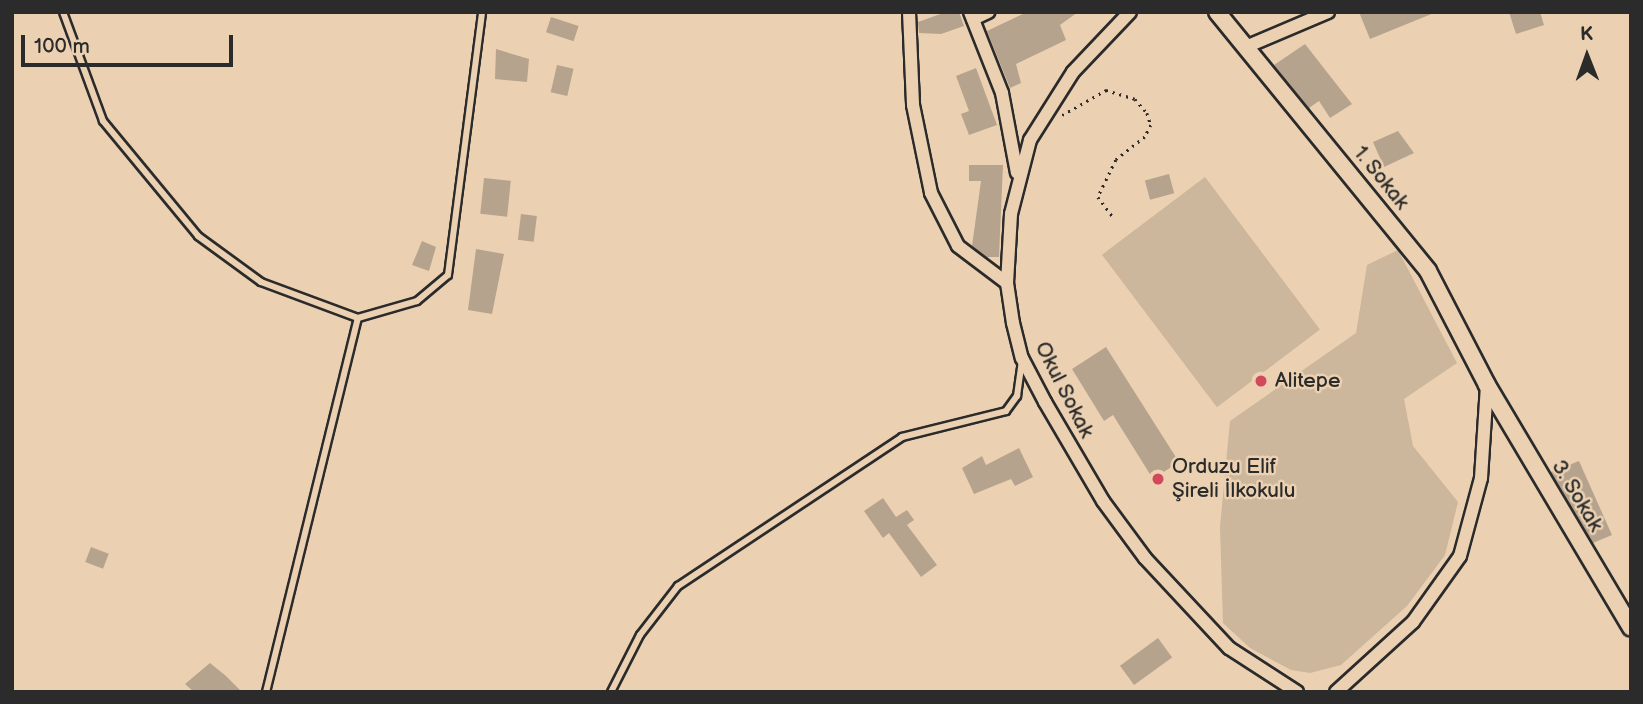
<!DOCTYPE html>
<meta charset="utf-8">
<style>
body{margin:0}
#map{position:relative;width:1643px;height:704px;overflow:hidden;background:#ebd1b2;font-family:"Balsamiq Sans",sans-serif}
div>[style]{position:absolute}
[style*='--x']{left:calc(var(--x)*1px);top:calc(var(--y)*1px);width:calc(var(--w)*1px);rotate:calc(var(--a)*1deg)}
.green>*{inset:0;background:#ccb69c;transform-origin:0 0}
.building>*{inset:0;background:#b6a38d;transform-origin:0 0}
.path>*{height:2.5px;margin-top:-1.25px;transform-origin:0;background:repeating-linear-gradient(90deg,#2b2b2b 0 2px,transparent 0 7px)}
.roads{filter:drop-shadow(2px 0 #2b2b2b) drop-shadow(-2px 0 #2b2b2b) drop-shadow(0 2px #2b2b2b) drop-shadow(0 -2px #2b2b2b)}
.lane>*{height:6px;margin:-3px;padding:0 3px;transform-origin:3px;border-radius:3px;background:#ebd1b2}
.street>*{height:12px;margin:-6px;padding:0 6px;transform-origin:6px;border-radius:6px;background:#ebd1b2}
.secondary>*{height:16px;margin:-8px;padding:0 8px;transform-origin:8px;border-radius:8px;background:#ebd1b2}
.dots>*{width:19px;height:19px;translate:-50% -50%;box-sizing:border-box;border:4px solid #ebd1b2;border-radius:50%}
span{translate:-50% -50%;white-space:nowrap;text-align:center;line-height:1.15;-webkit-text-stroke:5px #ebd1b2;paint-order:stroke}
.street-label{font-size:21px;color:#2b2b2b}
.poi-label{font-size:21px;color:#2b2b2b}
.left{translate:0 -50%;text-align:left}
.frame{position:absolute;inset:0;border:14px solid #2b2b2b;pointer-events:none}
.north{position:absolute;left:1552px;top:21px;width:70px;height:70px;-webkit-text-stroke:5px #ebd1b2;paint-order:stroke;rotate:359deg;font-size:19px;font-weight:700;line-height:28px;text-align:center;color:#2b2b2b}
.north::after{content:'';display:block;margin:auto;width:24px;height:32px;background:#2b2b2b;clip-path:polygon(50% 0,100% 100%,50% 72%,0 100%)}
.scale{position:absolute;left:21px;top:35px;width:212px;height:32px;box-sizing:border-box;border:4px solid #2b2b2b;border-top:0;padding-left:9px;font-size:21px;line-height:24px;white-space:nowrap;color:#2b2b2b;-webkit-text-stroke:5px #ebd1b2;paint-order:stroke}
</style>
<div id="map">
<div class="green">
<i style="left:1205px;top:177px;width:191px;height:129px;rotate:53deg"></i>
<i style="clip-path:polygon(1398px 250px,1457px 363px,1404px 399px,1413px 446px,1458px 502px,1445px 555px,1407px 606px,1341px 665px,1310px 673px,1291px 670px,1250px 648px,1223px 623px,1220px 527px,1230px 421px,1356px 333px,1367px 265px)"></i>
</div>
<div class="building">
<i style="clip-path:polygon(946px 12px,959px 12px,964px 26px,941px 34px,919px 33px,918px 22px)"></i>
<i style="clip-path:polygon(1027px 12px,1078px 12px,1060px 25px,1066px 40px,1016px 64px,1021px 83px,1010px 88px,987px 31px)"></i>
<i style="clip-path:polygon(1359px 12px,1434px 12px,1434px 13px,1370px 39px)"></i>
<i style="clip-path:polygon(1509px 12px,1540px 12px,1544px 25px,1516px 34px)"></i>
<i style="left:551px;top:17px;width:29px;height:16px;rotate:18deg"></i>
<i style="clip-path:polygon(1305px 44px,1352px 104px,1330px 118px,1319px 101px,1309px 108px,1274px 65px)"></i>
<i style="clip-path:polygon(496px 49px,529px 59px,527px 82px,495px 79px)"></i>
<i style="left:557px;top:65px;width:17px;height:28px;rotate:13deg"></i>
<i style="clip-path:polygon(976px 68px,997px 125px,969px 135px,961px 114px,969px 111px,956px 76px)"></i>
<i style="clip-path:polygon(1398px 131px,1414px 153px,1384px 167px,1373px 142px)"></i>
<i style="clip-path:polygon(969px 165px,1003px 165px,999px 257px,987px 257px,972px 246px,981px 181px,969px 181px)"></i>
<i style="left:1169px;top:174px;width:20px;height:25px;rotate:75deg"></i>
<i style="left:484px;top:178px;width:27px;height:36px;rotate:6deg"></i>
<i style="left:521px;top:214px;width:16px;height:26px;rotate:7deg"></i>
<i style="clip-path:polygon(422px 241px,436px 247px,429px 271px,412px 265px)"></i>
<i style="clip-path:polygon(476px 249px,504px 254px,492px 314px,468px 310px)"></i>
<i style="clip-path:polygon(1106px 347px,1179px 462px,1153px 479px,1113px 415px,1104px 421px,1072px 369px)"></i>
<i style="clip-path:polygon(1019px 448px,1033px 477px,1015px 486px,1011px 479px,974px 494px,962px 468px,982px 456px,986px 465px)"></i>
<i style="clip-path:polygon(1579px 461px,1612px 535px,1593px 543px,1551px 472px)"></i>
<i style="clip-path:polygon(883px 498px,896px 517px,907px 510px,914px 520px,907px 525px,937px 565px,921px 577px,889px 533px,883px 538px,864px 511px)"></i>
<i style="left:91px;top:547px;width:19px;height:16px;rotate:21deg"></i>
<i style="left:1158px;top:638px;width:24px;height:47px;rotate:54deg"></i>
<i style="clip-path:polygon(210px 663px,226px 676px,242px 692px,194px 692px,185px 684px)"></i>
</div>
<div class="path">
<i style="--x:1062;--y:115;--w:51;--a:-29.6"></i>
<i style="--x:1106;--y:90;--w:30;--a:17"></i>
<i style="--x:1135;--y:99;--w:18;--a:49"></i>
<i style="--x:1147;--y:113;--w:13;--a:72"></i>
<i style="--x:1151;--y:125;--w:13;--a:117"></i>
<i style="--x:1145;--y:137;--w:37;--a:142"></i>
<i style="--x:1116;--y:160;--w:41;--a:115.9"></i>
<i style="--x:1098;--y:197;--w:25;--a:53"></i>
</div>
<div class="roads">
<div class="lane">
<i style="--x:63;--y:12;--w:116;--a:69.8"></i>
<i style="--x:103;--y:121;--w:149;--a:50.4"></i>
<i style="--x:198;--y:236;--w:78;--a:36.1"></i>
<i style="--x:261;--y:282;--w:103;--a:20.4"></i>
<i style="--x:358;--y:318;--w:61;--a:-16.1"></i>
<i style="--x:417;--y:301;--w:40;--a:-40"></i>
<i style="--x:448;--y:275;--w:265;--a:-82.6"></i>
<i style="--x:266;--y:692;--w:385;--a:-76.2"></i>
<i style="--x:611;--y:692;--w:64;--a:-63"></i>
<i style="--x:640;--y:635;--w:62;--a:-52.2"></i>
<i style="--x:678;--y:586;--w:269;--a:-33.6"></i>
<i style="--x:902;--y:437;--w:107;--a:-14"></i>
<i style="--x:1006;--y:411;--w:19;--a:-54"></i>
<i style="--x:1017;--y:396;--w:35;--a:-82"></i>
</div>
<div class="street">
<i style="--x:909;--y:12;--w:93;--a:87.5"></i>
<i style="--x:913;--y:105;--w:90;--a:78.4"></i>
<i style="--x:931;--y:193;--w:59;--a:63"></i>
<i style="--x:958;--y:246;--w:61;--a:37.1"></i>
<i style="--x:970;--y:12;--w:87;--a:68.4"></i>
<i style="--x:1002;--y:93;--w:81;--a:79.4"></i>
<i style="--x:1130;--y:12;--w:83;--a:133.5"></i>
<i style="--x:1073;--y:72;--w:80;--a:122.3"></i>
<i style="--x:1030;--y:140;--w:76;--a:104.4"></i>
<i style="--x:1011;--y:214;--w:69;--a:93.3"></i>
<i style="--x:1007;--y:283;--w:40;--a:81.5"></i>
<i style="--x:1013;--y:323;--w:36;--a:76"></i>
<i style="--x:1022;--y:358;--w:50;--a:62.4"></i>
<i style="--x:1045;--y:402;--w:115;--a:59.6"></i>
<i style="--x:1103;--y:501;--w:71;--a:53.6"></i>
<i style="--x:1145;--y:558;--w:123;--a:47"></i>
<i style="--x:1229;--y:648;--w:81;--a:32.9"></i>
<i style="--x:973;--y:19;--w:17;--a:-25"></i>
<i style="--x:1248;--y:46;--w:87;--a:-23"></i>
<i style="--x:1336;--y:692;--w:104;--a:-42.3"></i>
<i style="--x:1413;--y:622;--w:81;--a:-54.5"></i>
<i style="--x:1460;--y:556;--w:81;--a:-74.9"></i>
<i style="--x:1481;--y:478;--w:92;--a:-86.3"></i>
</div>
<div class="secondary">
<i style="--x:1217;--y:12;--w:334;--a:50.8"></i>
<i style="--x:1428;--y:271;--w:128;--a:62.6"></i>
<i style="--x:1487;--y:385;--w:282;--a:59.3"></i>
</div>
</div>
<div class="dots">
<i style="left:1261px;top:381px;background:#d1495b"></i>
<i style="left:1158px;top:479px;background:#d1495b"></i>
</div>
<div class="street-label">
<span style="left:1381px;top:178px;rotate:51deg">1. Sokak</span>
<span style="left:1064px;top:390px;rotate:63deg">Okul Sokak</span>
<span style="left:1577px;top:496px;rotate:59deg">3. Sokak</span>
</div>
<div class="poi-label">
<span class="left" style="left:1275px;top:381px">Alitepe</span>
<span class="left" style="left:1172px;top:479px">Orduzu Elif<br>Şireli İlkokulu</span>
</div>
<div class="frame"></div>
<div class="north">K</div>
<div class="scale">100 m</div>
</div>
